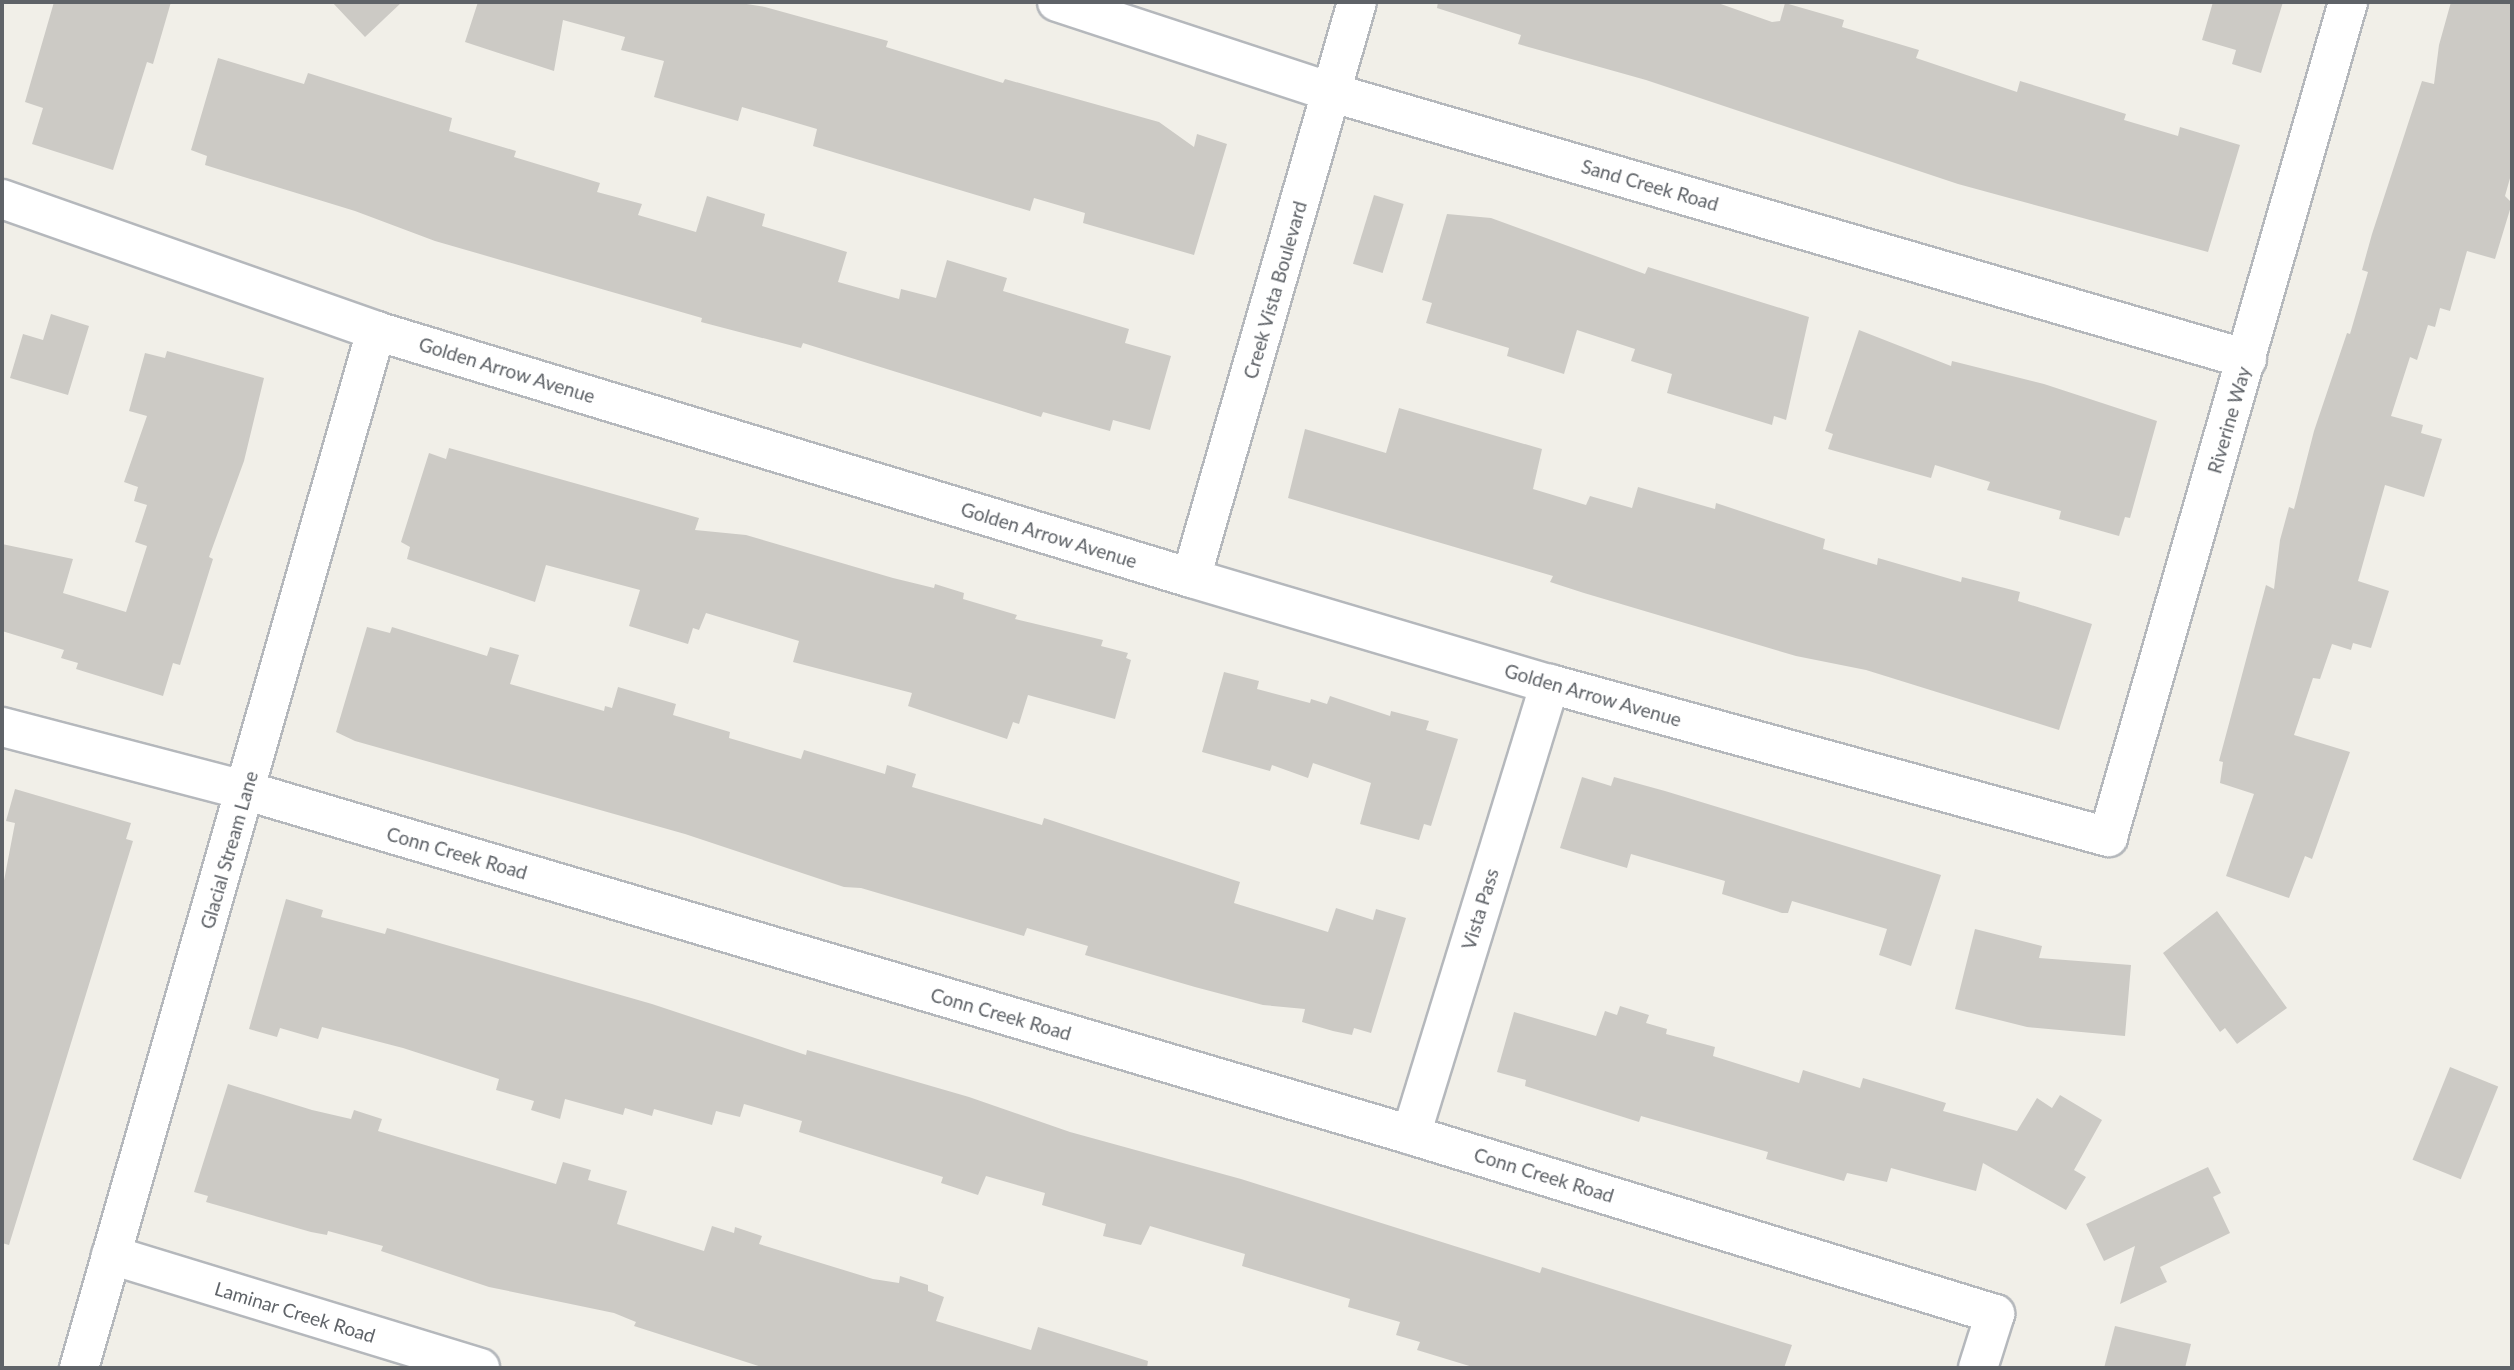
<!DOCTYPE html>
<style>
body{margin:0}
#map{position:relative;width:2514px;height:1370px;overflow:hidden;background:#f1efe8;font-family:Lato,sans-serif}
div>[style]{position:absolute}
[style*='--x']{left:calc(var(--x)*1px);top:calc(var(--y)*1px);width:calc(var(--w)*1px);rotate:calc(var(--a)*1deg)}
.building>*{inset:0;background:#cccac5;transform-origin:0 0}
.roads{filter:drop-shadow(2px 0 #b5b8bc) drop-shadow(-2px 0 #b5b8bc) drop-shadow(0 2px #b5b8bc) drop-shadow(0 -2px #b5b8bc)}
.minor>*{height:38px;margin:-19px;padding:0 19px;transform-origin:19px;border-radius:19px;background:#fff}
span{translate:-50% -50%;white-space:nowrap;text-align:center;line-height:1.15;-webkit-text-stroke:5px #fff;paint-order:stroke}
.street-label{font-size:19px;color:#5f6368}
.frame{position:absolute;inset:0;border:4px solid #5f6368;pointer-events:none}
</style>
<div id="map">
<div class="building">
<i style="clip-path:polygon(54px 2px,171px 2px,153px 64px,147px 62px,113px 170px,32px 144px,43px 108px,25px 102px)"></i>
<i style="clip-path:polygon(332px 2px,402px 2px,365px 37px)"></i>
<i style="clip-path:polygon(478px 2px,734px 2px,765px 7px,888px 41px,886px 47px,1003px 83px,1005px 79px,1159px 122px,1194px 147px,1197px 134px,1227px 144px,1194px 255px,1083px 223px,1085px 213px,1034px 198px,1030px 211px,813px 146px,817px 129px,742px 107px,738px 121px,654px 97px,664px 61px,621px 50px,625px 37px,563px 20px,554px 71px,465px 42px)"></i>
<i style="clip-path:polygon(1438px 2px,1715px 2px,1772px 22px,1780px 21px,1785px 3px,1844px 20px,1842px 27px,1919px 50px,1916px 58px,2017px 92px,2020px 81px,2126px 114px,2124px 120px,2178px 136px,2180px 127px,2240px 145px,2208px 252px,1958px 184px,1646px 80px,1518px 44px,1521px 35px,1437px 8px)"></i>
<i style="clip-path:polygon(2213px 2px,2283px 2px,2261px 73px,2232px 64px,2236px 50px,2202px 40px)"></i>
<i style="clip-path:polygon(2451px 2px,2512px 2px,2512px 171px,2505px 196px,2512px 203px,2495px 259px,2467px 251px,2450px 311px,2440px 308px,2435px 327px,2428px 325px,2417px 360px,2410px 357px,2391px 416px,2423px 425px,2421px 433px,2442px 439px,2424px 497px,2385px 485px,2358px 581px,2389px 591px,2371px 648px,2353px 643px,2351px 650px,2332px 644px,2320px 679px,2313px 678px,2294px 735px,2350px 752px,2312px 859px,2305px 856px,2289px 898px,2226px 876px,2254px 794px,2220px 783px,2223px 762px,2219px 761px,2266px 585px,2274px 589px,2280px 540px,2289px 507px,2294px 509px,2314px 431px,2347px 333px,2350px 334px,2368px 272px,2362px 270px,2372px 234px,2422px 81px,2434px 84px,2439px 45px)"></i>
<i style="clip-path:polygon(218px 58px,304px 84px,308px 73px,452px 118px,449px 131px,516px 151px,514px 157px,600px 183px,597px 192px,642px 204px,638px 215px,696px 232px,707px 196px,765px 214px,762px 226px,847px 252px,838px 282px,899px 299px,901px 289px,936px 298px,947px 260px,1007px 278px,1003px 291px,1129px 329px,1125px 343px,1171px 356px,1150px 430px,1113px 420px,1110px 431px,1043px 412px,1041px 417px,803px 343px,801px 348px,701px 322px,702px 318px,435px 241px,355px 211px,205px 165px,207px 156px,191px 150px)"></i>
<i style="left:1374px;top:195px;width:31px;height:72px;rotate:17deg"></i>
<i style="clip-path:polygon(1447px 214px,1491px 218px,1645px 274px,1648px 267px,1809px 317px,1786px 420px,1774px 416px,1772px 425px,1667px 393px,1672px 374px,1631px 361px,1635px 349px,1577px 330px,1564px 374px,1507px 356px,1509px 348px,1426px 323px,1432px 303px,1422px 300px)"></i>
<i style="clip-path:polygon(51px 314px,89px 326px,68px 395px,10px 378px,23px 334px,43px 340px)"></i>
<i style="clip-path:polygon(1859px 330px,1951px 366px,1952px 361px,2044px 384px,2157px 421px,2130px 518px,2125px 517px,2119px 536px,2059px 519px,2061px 511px,1987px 490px,1990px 482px,1935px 465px,1931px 478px,1828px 449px,1833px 434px,1825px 431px)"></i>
<i style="clip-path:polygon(167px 351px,264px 378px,244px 461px,209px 557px,213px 559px,180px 665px,173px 663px,163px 696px,76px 669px,78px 663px,61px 658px,64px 650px,2px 631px,2px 544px,73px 559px,63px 593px,126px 612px,147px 546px,135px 542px,147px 505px,134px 501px,138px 487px,124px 482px,147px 416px,129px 411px,145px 353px,165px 358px)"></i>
<i style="clip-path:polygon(1399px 408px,1542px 449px,1533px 489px,1586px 505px,1590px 496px,1632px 508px,1638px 487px,1715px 509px,1716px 503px,1825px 539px,1823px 549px,1877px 565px,1878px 558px,1961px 582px,1962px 577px,2020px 592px,2018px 601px,2092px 624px,2059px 730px,1866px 670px,1796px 656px,1584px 593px,1550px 582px,1553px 576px,1288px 498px,1305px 429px,1386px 453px)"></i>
<i style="clip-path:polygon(449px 448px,699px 518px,695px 530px,746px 535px,893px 578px,934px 588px,935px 584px,964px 593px,963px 599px,1017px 615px,1015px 619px,1103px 640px,1101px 646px,1128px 653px,1126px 658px,1131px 660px,1115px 719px,1028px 695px,1019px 724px,1013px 722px,1007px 739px,908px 706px,912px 693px,793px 662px,799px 641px,706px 613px,699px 630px,693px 628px,688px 644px,629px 626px,640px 590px,546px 565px,535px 602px,407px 559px,410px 547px,401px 542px,429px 453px,446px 459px)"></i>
<i style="clip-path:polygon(367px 627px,390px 633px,392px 627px,487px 656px,490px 647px,519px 655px,510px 684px,604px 711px,605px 706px,612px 708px,618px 687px,676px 704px,673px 715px,730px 732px,729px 738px,801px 759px,804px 750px,885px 774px,887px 765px,916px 774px,912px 787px,1042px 825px,1044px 818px,1240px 882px,1234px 903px,1328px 932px,1336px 908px,1373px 920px,1376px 909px,1406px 918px,1371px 1033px,1354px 1028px,1352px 1035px,1333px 1031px,1302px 1022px,1305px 1009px,1263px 1005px,1195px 987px,1085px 955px,1088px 946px,1027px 928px,1024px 936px,861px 888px,844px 887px,685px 834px,355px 741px,336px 732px)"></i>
<i style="clip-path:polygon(1224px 672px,1259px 681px,1257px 689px,1310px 703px,1311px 699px,1327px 704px,1330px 696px,1390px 716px,1391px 711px,1429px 721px,1426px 730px,1458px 739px,1431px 826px,1424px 824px,1419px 840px,1360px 824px,1371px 783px,1313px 763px,1308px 778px,1272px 765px,1270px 771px,1202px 752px)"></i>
<i style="clip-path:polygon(1582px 777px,1611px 786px,1614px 777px,1665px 791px,1941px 875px,1911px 966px,1879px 955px,1887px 929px,1792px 901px,1788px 913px,1782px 913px,1722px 894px,1725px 881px,1631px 854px,1627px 868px,1560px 848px)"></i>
<i style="clip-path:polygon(15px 789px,131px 823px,126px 839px,133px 841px,9px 1245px,2px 1243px,2px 891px,15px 823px,6px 821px)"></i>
<i style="clip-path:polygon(286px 899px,323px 910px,321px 917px,385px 934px,387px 928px,652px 1004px,806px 1055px,807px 1050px,969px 1097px,1070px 1132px,1241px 1179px,1540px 1273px,1542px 1267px,1792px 1345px,1784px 1368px,1476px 1368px,1417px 1350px,1420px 1342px,1396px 1335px,1400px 1322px,1348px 1307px,1350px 1299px,1242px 1266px,1245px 1254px,1150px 1226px,1141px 1245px,1103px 1236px,1106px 1224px,1042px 1205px,1045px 1193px,986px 1176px,978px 1195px,941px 1183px,943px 1177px,799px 1132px,802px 1121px,744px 1104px,740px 1117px,716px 1111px,712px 1125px,654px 1109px,652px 1116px,625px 1108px,623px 1115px,565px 1099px,560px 1119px,531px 1110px,534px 1101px,496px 1090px,499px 1079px,403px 1048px,322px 1027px,318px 1039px,280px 1028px,277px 1037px,249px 1029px)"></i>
<i style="clip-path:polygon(2217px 911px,2287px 1008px,2237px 1044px,2225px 1028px,2220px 1032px,2163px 953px)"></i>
<i style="clip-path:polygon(1975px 929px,2042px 946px,2039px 958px,2131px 965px,2125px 1036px,2027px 1027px,1955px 1009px)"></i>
<i style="clip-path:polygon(1620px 1006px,1649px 1015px,1646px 1023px,1667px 1029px,1666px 1034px,1715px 1047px,1713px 1056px,1799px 1083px,1803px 1070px,1860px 1088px,1863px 1078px,1946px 1103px,1943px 1111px,2017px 1131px,2037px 1098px,2052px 1108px,2060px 1095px,2102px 1120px,2074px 1170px,2086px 1177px,2066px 1210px,1983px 1163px,1976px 1191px,1891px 1168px,1887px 1182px,1847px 1173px,1844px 1181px,1766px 1159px,1768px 1152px,1641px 1116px,1639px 1122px,1525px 1086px,1526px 1080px,1497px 1072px,1514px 1012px,1596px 1036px,1605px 1011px,1617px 1015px)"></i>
<i style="left:2450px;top:1067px;width:52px;height:100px;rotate:22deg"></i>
<i style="clip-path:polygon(228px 1084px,312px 1110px,351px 1119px,354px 1110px,382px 1119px,378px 1131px,556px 1184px,563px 1162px,591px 1170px,588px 1180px,627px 1191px,617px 1224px,704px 1251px,712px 1226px,734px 1233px,735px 1227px,762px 1236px,759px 1244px,873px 1279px,899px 1283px,900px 1276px,928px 1285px,928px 1291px,944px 1297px,936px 1321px,1031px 1350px,1038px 1327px,1148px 1361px,1147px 1368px,765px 1368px,634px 1326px,636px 1322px,614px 1313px,489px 1287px,381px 1251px,383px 1246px,328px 1231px,327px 1235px,311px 1232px,206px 1202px,208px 1196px,194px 1192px)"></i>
<i style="clip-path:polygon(2208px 1167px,2221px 1193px,2213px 1197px,2230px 1233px,2160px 1267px,2167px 1282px,2120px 1304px,2135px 1246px,2104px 1261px,2086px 1224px)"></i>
<i style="clip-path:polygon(2115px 1326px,2191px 1344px,2185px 1368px,2104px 1368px)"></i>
</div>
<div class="roads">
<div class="minor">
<i style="--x:1057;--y:2;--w:291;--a:18.2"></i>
<i style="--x:1333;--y:93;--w:952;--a:16.23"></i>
<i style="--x:2;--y:199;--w:397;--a:19.4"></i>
<i style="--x:376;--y:331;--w:852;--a:16.86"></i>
<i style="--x:1191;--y:578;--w:374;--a:16.5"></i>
<i style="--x:1550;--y:684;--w:579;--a:15.33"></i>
<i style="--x:2108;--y:837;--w:869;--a:-73.96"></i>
<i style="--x:1191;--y:578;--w:599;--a:-73.92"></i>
<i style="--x:2;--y:727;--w:253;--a:14.6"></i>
<i style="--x:247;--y:791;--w:1214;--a:16.46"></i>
<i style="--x:1411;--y:1135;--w:611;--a:17.04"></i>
<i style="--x:1995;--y:1314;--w:57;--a:107.5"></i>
<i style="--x:1411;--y:1135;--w:472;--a:-72.9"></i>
<i style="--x:111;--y:1255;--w:386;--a:17"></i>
<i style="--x:79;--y:1368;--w:1079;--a:-74.02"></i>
</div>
</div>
<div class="street-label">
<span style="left:1650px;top:185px;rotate:16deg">Sand Creek Road</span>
<span style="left:1275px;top:290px;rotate:-74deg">Creek Vista Boulevard</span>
<span style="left:507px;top:370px;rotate:17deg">Golden Arrow Avenue</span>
<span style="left:2229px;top:420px;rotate:-74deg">Riverine Way</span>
<span style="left:1049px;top:535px;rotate:17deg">Golden Arrow Avenue</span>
<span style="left:1593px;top:695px;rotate:16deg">Golden Arrow Avenue</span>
<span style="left:229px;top:850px;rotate:-74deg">Glacial Stream Lane</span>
<span style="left:457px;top:853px;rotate:16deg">Conn Creek Road</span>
<span style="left:1480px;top:909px;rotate:-73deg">Vista Pass</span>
<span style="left:1001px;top:1014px;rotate:16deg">Conn Creek Road</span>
<span style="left:1544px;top:1175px;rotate:17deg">Conn Creek Road</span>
<span style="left:295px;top:1312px;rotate:17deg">Laminar Creek Road</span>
</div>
<div class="frame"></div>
</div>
